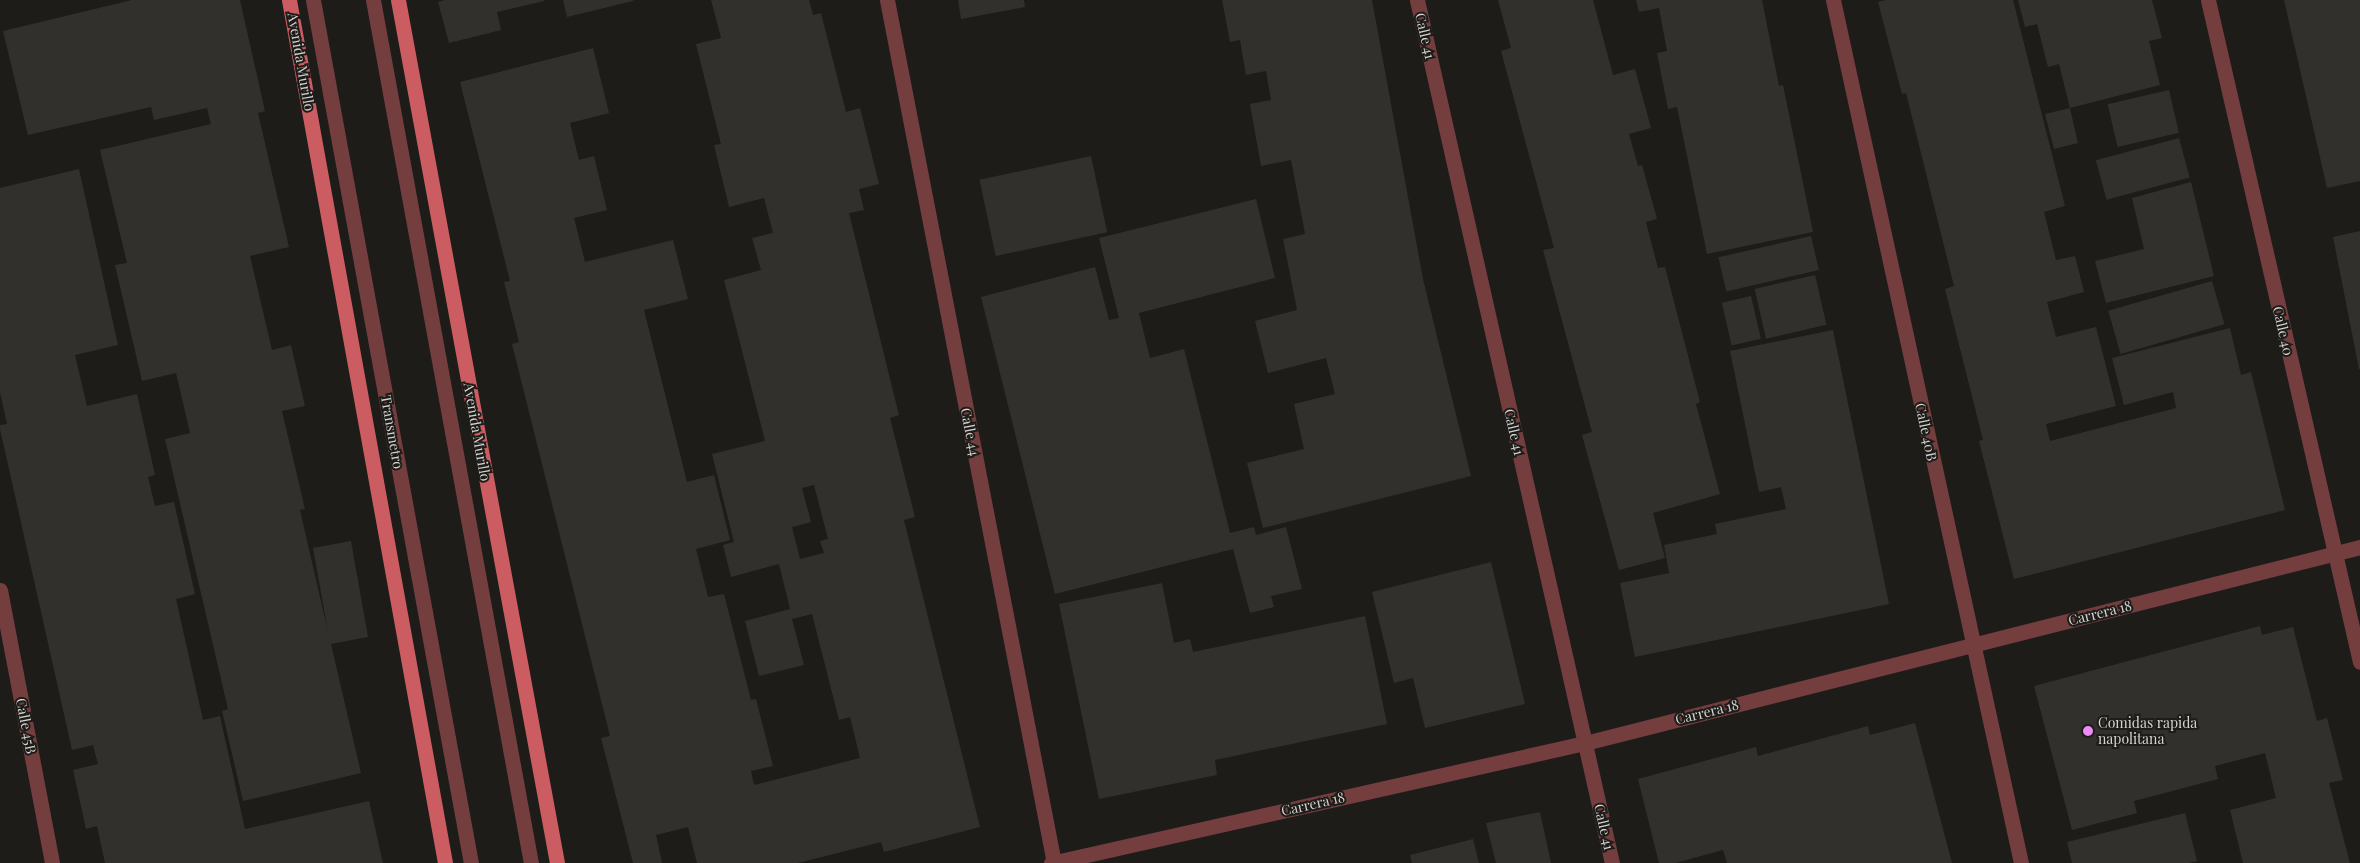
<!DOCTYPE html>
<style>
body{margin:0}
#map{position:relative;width:2360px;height:863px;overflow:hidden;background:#1d1c19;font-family:"Playfair Display",serif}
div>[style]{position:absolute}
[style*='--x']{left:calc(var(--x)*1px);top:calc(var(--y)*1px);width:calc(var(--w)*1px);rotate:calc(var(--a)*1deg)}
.building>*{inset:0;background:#31302d;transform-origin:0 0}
.minor>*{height:15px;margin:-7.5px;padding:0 7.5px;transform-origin:7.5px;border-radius:7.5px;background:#743e3f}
.major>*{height:15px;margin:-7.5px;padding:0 7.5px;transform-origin:7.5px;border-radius:7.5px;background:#cb5c61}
.dots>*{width:14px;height:14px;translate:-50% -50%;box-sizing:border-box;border:2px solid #1d1c19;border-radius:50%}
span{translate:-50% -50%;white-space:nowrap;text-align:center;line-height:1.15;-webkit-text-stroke:4px #1d1c19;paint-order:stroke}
.street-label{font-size:14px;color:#d5d4d2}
.poi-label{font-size:14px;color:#d5d4d2}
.left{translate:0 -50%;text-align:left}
</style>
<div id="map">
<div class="building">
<i style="clip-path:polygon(132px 0,240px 0,265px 111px,258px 113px,289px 247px,250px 256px,272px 350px,291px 345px,305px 406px,282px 411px,305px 509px,300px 510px,328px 632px,313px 548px,351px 541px,368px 637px,331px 644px,361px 773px,243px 801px,222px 711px,228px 709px,165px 439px,190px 433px,176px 373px,142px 381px,115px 265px,127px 263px,100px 150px,211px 124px,207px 108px,154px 120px,151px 107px,28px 135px,3px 31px)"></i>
<i style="clip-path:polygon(445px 0,544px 0,544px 1px,497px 12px,501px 30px,449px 43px,438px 2px)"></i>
<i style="clip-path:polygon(563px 0,633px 0,633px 1px,567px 17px)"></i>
<i style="clip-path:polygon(evenodd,711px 0,809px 0,813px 15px,821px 13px,846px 112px,860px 108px,879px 184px,859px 189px,864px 210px,849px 213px,899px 415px,890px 418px,915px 517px,904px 520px,980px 827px,884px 852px,881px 842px,798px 863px,697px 863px,688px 827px,656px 835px,662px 863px,633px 863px,601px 738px,610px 736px,512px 344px,519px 342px,504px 282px,510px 281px,460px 82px,593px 48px,609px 113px,570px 123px,579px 160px,594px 156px,607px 210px,574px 218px,585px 262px,673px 240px,688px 299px,644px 310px,687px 482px,714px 475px,730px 540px,696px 549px,708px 597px,724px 594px,751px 700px,756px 699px,773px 766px,751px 771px,754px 785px,860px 758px,850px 717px,839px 720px,812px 614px,792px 619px,804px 665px,759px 676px,745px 621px,790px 609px,779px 564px,731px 577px,723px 545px,734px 542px,712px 454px,765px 441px,724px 280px,761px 270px,752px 238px,773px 233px,764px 198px,729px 207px,714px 145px,721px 144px,696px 44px,721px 38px,711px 0,814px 485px,828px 539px,820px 541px,824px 553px,800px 559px,792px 527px,811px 522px,802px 488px,814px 485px)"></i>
<i style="clip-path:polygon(958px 0,1024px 0,1025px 7px,961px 19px)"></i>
<i style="clip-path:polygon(1222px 0,1372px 0,1423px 279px,1471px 476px,1263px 528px,1247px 463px,1304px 449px,1294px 404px,1335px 394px,1326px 358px,1268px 373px,1255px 321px,1297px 310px,1283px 239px,1305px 234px,1291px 160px,1261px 166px,1250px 104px,1271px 100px,1266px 71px,1246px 75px,1240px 40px,1230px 42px)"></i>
<i style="clip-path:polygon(1498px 0,1593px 0,1613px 75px,1635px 69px,1651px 128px,1629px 134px,1638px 166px,1642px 165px,1657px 219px,1646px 222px,1658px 268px,1665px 267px,1700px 402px,1696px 404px,1720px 494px,1653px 513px,1665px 558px,1619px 570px,1582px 435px,1592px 432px,1543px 250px,1554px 248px,1501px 51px,1511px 48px)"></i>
<i style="clip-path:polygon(1636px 0,1762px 0,1779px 86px,1783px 85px,1813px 232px,1707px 254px,1677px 107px,1668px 109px,1657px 53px,1667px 51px,1659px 8px,1639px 12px)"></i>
<i style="clip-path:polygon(1886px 0,2013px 0,2065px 206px,2044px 212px,2056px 260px,2075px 256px,2084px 292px,2047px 302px,2056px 337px,2096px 327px,2116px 406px,2046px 424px,2050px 441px,2176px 408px,2173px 392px,2124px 405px,2112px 358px,2230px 328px,2241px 375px,2251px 372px,2285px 510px,2014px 579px,1979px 441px,1983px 440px,1945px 289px,1954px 286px,1906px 93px,1902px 94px,1878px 2px)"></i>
<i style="clip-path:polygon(2018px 0,2152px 0,2162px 38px,2149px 41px,2160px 85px,2070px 108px,2078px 143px,2054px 149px,2045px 114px,2070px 108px,2059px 64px,2048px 67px,2037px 24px,2025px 27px)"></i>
<i style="clip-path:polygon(2284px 0,2360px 0,2360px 181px,2327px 188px)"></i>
<i style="left:2169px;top:90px;width:44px;height:63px;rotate:77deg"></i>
<i style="left:2179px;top:138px;width:41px;height:86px;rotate:75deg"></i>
<i style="left:1091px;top:156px;width:78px;height:114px;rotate:78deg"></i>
<i style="clip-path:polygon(79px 169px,118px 345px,75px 355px,87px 406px,137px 394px,155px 475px,148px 477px,155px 506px,174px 502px,195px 594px,176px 599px,203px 720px,220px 716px,245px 829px,369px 801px,383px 863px,105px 863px,97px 826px,86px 829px,73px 770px,98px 764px,93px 745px,72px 750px,0 429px,0 425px,7px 424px,0 392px,0 188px)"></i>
<i style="clip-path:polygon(2191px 182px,2214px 276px,2106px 303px,2095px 261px,2144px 249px,2132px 198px)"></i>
<i style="clip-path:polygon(1256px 199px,1275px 278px,1139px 313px,1150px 358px,1184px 349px,1230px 533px,1254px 527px,1256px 535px,1286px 527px,1302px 589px,1271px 596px,1274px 607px,1250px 613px,1233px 549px,1055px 594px,981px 297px,1095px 267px,1109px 320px,1119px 318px,1099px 238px)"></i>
<i style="clip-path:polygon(2360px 231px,2360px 369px,2359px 369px,2333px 237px)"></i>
<i style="left:1811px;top:236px;width:35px;height:95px;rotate:77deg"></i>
<i style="left:1815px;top:275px;width:51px;height:62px;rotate:77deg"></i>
<i style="left:2212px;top:281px;width:45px;height:108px;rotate:74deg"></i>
<i style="left:1751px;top:296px;width:44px;height:30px;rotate:77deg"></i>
<i style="clip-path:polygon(1833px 330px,1889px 604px,1635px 657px,1620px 583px,1669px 573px,1664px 545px,1717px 534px,1715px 524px,1786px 509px,1781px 487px,1759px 492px,1730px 351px)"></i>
<i style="clip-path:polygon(1491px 562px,1525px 704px,1425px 728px,1413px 678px,1394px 683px,1372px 592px)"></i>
<i style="clip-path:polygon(1162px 583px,1174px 643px,1190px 639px,1193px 652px,1365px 616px,1387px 724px,1215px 760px,1217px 775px,1099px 799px,1059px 604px)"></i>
<i style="clip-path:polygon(2260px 626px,2262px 635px,2293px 627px,2317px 721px,2327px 718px,2343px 780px,2329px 783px,2350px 863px,2243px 863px,2230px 810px,2276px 798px,2265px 753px,2215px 766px,2218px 779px,2134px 801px,2137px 813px,2072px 830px,2034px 686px)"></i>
<i style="clip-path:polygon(1915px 723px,1952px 863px,1727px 863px,1723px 850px,1675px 863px,1659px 863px,1638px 779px,1756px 747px,1758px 756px,1868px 726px,1870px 735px)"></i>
<i style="clip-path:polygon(1540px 812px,1551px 863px,1496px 863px,1486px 823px)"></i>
<i style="clip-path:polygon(2185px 813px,2197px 861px,2189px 863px,2072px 863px,2067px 842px)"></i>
<i style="clip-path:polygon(1473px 839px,1479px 863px,1412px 863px,1410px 855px)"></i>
</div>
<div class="minor">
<i style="--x:313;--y:0;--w:877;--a:79.63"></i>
<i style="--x:373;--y:0;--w:877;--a:79.63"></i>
<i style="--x:887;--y:0;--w:879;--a:79.05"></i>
<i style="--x:1417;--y:0;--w:885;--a:77.27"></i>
<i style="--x:1833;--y:0;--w:883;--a:77.71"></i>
<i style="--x:2208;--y:0;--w:679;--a:77.07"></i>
<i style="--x:0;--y:590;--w:278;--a:79.2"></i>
<i style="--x:1051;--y:863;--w:547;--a:-12.67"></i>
<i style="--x:1585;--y:743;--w:799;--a:-14.19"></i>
</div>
<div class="major">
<i style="--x:289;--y:0;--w:877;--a:79.75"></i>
<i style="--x:398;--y:0;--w:878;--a:79.56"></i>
</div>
<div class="dots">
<i style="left:2088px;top:731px;background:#ef8bf7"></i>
</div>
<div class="street-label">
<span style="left:1425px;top:36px;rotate:77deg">Calle 41</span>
<span style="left:301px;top:62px;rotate:80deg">Avenida Murillo</span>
<span style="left:2283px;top:331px;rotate:77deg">Calle 40</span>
<span style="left:392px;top:432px;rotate:80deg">Transmetro</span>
<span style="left:477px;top:432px;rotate:80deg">Avenida Murillo</span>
<span style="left:970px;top:432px;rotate:79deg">Calle 44</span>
<span style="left:1514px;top:432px;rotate:77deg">Calle 41</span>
<span style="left:1926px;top:432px;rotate:78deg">Calle 40B</span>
<span style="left:2100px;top:613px;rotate:-14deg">Carrera 18</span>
<span style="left:1707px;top:712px;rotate:-14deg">Carrera 18</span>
<span style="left:26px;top:726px;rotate:79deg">Calle 45B</span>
<span style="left:1313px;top:804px;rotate:-13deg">Carrera 18</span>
<span style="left:1604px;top:827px;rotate:77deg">Calle 41</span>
</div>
<div class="poi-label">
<span class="left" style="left:2098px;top:731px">Comidas rapida<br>napolitana</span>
</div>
</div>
